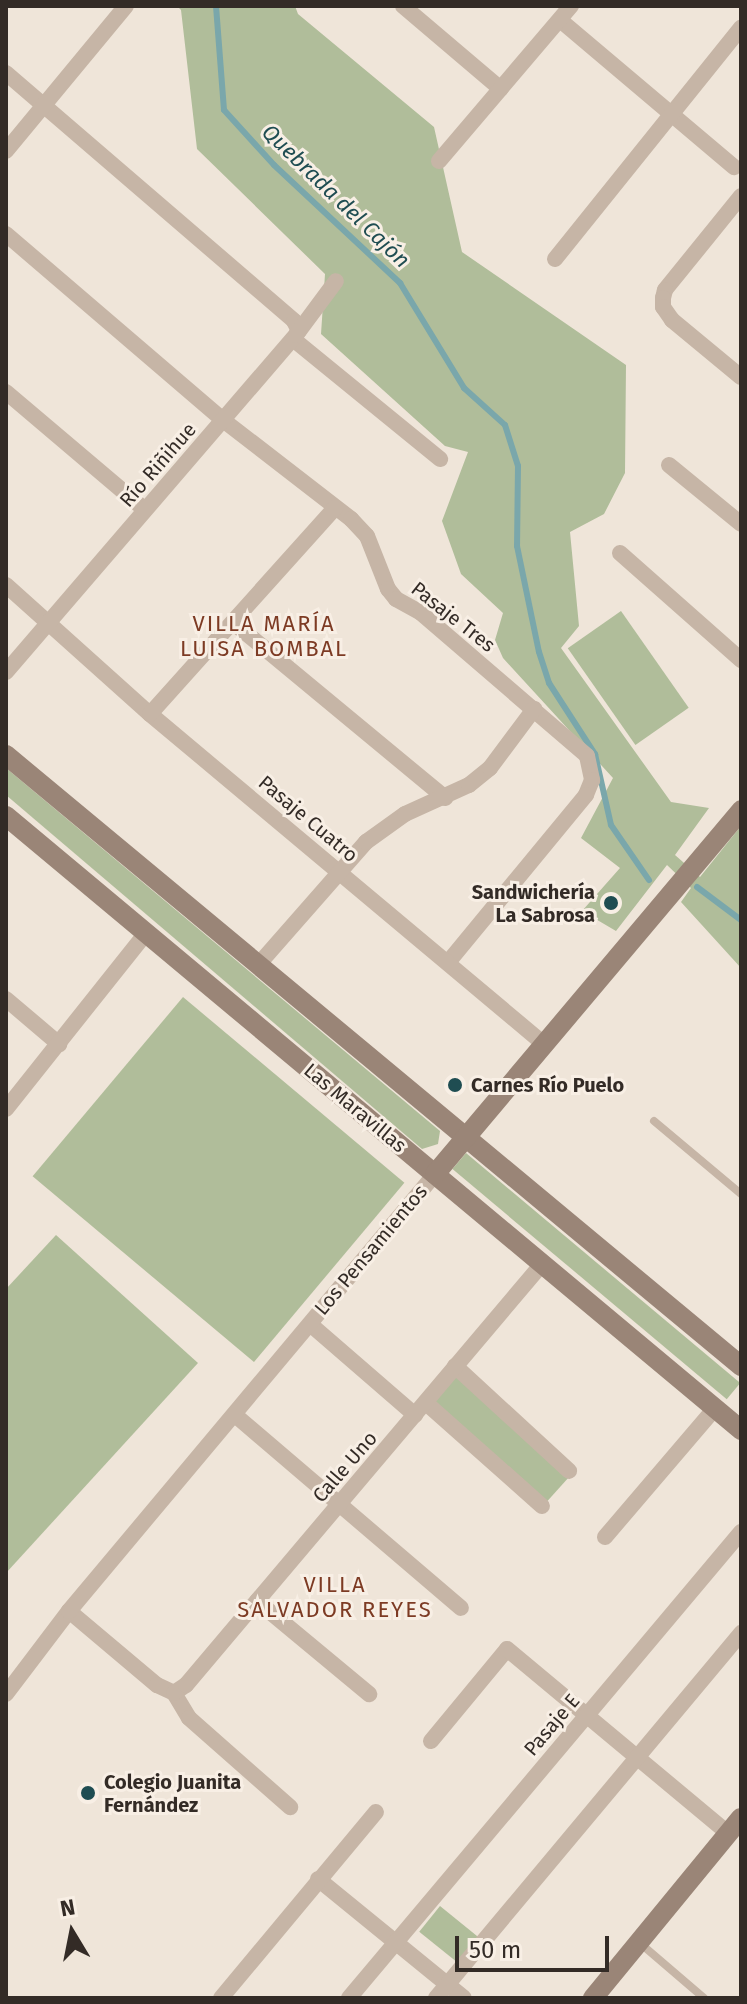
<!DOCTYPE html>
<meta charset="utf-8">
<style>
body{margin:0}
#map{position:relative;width:747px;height:2004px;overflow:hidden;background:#efe5d9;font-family:"Fira Sans",sans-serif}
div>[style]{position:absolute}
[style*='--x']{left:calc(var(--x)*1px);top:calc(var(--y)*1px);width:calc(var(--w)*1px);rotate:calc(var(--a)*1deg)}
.green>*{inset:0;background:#b0bd9a;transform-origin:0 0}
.stream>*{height:6px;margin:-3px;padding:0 3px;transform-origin:3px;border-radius:3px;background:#7aa7ab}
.lane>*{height:8px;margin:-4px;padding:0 4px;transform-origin:4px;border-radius:4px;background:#c6b5a6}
.street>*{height:16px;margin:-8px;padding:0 8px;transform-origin:8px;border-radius:8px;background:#c6b5a6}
.secondary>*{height:20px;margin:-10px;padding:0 10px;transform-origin:10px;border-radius:10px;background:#9a8577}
.dots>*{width:22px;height:22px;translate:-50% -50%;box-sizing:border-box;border:4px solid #f8efe5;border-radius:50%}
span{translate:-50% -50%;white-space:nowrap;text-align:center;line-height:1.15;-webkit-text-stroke:6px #f8efe5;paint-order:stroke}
.street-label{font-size:20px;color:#332b26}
.poi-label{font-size:20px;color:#332b26;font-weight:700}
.right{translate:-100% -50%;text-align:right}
.left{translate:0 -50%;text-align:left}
.water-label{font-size:22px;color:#1f4d52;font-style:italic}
.neighbourhood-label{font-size:22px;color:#7d3b24;letter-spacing:2px}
.frame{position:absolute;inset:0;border:8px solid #332b26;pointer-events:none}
.north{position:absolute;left:32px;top:1892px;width:80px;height:80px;-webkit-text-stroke:6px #f8efe5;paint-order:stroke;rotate:350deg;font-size:22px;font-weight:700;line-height:32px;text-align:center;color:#332b26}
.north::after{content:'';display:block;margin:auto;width:28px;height:36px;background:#332b26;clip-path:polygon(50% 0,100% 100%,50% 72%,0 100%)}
.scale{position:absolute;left:455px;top:1936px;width:154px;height:36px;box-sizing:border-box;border:4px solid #332b26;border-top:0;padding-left:10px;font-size:24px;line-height:28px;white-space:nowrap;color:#332b26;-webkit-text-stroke:6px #f8efe5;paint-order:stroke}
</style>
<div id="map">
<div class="green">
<i style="clip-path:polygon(177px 6px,295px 6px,298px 14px,434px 127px,462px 252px,626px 365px,625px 473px,604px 514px,570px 532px,579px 626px,561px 648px,671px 802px,709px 808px,675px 855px,700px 877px,741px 826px,741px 968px,681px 902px,691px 888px,667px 865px,616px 931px,582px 911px,620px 868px,581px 838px,613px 778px,503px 658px,495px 640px,503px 613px,461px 574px,442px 521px,468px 452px,445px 446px,321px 334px,325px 274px,197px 149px,181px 10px)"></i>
<i style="left:621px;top:611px;width:118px;height:65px;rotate:55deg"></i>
<i style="clip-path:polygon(6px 768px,440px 1131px,438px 1144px,422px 1149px,6px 795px)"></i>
<i style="left:183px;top:997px;width:289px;height:234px;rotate:40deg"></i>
<i style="left:466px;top:1153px;width:358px;height:21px;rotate:40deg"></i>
<i style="clip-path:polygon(56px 1235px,198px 1363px,6px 1573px,6px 1289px)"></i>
<i style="left:455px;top:1372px;width:155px;height:40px;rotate:42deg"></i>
<i style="left:440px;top:1906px;width:50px;height:33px;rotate:39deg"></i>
</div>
<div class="stream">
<i style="--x:216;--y:6;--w:104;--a:85.6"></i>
<i style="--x:224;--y:110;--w:74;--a:47.7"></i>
<i style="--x:274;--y:165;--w:173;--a:43.1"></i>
<i style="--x:400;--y:283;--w:123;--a:58.6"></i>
<i style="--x:464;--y:388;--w:55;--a:42.1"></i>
<i style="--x:505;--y:425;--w:43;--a:72.4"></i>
<i style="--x:518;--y:466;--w:80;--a:90.7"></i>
<i style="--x:517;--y:546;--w:108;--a:78.3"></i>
<i style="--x:539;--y:652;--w:33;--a:72"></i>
<i style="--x:549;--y:683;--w:85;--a:57.1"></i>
<i style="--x:595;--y:754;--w:73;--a:77.3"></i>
<i style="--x:611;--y:825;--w:67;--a:55.4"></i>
<i style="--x:697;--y:887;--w:55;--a:36.9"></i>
</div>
<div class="lane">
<i style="--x:654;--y:1121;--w:114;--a:40"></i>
<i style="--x:641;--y:1944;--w:83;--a:40.6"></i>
</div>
<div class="street">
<i style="--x:403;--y:6;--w:128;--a:40.3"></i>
<i style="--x:560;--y:20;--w:228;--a:40.2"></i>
<i style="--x:6;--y:73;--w:380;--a:40.7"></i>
<i style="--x:294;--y:321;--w:11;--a:63"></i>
<i style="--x:6;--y:151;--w:188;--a:-50.4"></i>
<i style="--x:439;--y:161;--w:204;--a:-49.6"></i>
<i style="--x:741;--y:196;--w:121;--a:129"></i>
<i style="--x:665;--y:290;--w:8;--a:104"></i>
<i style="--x:663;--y:298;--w:9;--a:90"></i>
<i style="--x:663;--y:307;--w:16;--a:55"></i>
<i style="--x:672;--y:320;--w:89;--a:39.6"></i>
<i style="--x:6;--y:234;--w:286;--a:40.6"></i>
<i style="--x:223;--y:420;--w:162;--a:37.7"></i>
<i style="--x:351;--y:519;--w:23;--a:47"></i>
<i style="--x:367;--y:536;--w:57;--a:68.4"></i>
<i style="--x:388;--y:589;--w:13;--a:51"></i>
<i style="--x:396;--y:599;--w:29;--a:29"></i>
<i style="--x:421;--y:613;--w:219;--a:40.7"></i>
<i style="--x:587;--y:756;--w:25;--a:78"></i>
<i style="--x:592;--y:780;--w:16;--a:112"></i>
<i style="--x:586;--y:795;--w:215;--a:129.5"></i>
<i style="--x:555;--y:259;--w:297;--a:-51.2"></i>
<i style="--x:293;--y:339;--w:190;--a:39.2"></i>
<i style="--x:6;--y:392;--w:182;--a:40.3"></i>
<i style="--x:669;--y:465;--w:93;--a:39.3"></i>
<i style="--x:620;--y:553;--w:162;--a:41.5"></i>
<i style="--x:6;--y:585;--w:193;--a:41.9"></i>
<i style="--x:150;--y:714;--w:514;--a:39.95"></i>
<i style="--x:235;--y:624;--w:273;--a:39.6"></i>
<i style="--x:6;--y:672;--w:445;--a:-49.3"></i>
<i style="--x:296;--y:335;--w:67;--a:-53.5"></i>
<i style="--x:150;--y:714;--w:277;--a:-48.1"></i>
<i style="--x:258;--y:965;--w:164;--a:-48.7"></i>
<i style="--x:366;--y:842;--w:48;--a:-35.7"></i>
<i style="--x:405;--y:814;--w:70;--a:-24.4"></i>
<i style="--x:469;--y:785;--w:27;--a:-39"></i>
<i style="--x:490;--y:768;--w:74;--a:-53.3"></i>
<i style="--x:6;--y:999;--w:70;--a:40.3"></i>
<i style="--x:6;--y:1109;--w:225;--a:-51.5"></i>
<i style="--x:310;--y:1324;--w:139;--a:40.9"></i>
<i style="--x:455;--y:1366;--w:155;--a:42.6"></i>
<i style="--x:426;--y:1403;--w:155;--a:41.6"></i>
<i style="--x:235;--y:1415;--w:297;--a:40.5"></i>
<i style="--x:605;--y:1537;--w:170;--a:-49.5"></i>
<i style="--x:257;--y:1601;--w:146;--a:39.7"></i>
<i style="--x:69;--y:1611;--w:115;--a:40.1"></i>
<i style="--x:157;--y:1685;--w:19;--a:25"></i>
<i style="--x:174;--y:1693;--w:29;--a:59"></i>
<i style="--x:189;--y:1718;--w:135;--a:41.4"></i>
<i style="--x:174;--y:1693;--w:14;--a:-34"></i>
<i style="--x:186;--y:1685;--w:551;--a:-49.78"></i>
<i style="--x:6;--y:1694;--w:104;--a:-52.8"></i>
<i style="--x:69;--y:1611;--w:570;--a:-50.05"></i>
<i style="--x:431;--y:1741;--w:119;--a:-50.4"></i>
<i style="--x:507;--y:1649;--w:288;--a:39.8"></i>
<i style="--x:318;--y:1879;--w:188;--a:39.2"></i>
<i style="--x:221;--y:1998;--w:242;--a:-50.2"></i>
<i style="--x:349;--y:1998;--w:609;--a:-49.93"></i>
<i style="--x:436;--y:1998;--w:476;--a:-50.1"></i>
</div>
<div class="secondary">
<i style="--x:6;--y:755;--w:956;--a:39.74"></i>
<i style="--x:6;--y:816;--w:958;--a:39.87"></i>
<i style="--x:435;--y:1174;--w:476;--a:-49.9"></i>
<i style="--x:593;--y:1998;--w:233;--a:-50.6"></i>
</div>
<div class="dots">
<i style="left:611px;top:903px;background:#1f4d52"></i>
<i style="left:455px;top:1085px;background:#1f4d52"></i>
<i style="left:88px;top:1793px;background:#1f4d52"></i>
</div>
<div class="street-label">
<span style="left:158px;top:465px;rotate:-49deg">Río Riñihue</span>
<span style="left:453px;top:617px;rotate:38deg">Pasaje Tres</span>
<span style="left:308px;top:819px;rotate:40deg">Pasaje Cuatro</span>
<span style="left:355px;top:1108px;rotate:40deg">Las Maravillas</span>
<span style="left:371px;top:1250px;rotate:-50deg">Los Pensamientos</span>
<span style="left:345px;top:1467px;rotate:-49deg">Calle Uno</span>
<span style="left:552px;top:1725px;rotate:-50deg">Pasaje E</span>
</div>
<div class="poi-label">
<span class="right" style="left:595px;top:904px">Sandwichería<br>La Sabrosa</span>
<span class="left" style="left:471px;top:1085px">Carnes Río Puelo</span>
<span class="left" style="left:104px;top:1794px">Colegio Juanita<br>Fernández</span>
</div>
<div class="water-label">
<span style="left:336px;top:196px;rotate:44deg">Quebrada del Cajón</span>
</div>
<div class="neighbourhood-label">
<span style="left:264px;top:636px">VILLA MARÍA<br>LUISA BOMBAL</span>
<span style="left:335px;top:1597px">VILLA<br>SALVADOR REYES</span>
</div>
<div class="frame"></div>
<div class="north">N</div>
<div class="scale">50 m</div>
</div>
